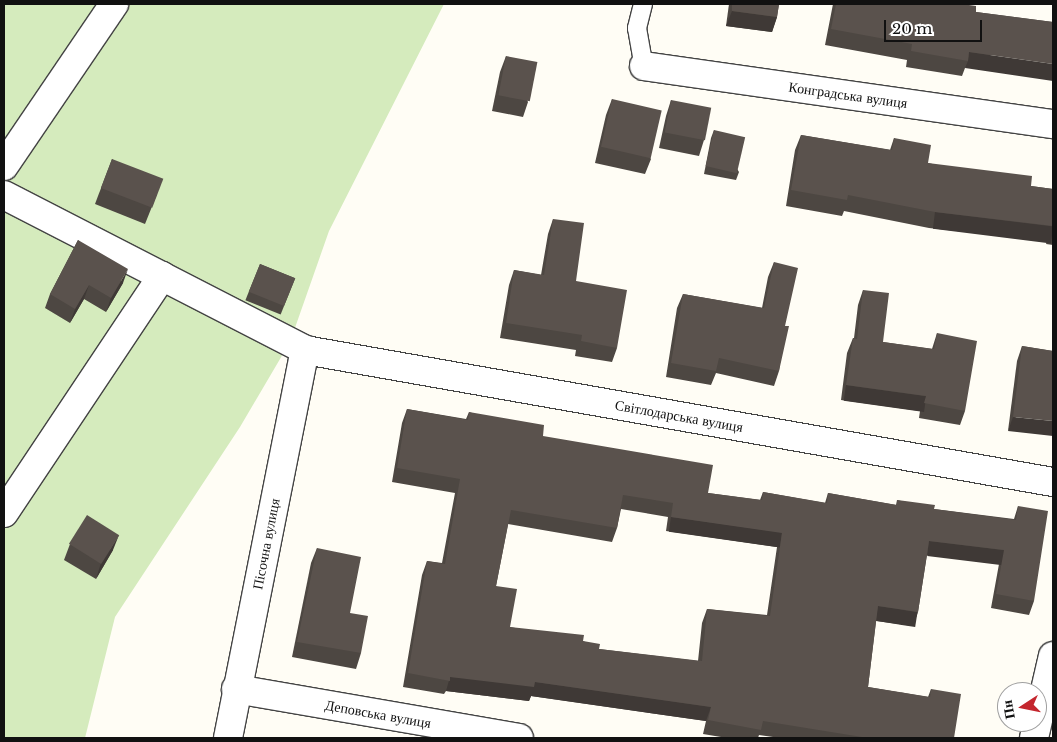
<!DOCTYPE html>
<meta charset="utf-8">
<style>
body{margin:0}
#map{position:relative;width:1057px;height:742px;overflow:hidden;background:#fffdf5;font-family:"Libre Baskerville",serif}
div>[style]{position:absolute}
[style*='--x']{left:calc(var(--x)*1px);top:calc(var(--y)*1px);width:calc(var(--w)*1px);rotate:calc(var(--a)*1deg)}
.green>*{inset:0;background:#d5ebbd}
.roads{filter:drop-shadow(1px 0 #444) drop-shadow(-1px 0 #444) drop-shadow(0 1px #444) drop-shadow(0 -1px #444)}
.service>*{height:18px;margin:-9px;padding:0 9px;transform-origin:9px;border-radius:9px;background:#fff}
.minor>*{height:28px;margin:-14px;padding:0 14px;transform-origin:14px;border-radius:14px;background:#fff}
.wall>*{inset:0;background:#4d4742;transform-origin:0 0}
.shaded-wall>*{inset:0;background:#3f3936;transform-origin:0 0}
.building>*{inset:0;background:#5a524d;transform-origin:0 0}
span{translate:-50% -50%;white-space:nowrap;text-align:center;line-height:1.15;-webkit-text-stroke:5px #fff;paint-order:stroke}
.street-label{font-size:14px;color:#111}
.frame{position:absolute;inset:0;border:5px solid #111;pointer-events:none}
.north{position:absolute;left:997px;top:682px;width:50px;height:50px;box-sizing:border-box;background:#fff;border:1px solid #a0a0a0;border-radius:50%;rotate:259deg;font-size:14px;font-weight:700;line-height:20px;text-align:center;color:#111}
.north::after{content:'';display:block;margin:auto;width:18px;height:22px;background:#c4262e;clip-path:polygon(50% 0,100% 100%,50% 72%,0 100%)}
.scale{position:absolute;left:884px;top:20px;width:98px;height:22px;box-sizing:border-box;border:2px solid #111;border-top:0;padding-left:6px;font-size:15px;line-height:18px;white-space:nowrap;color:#111;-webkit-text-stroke:4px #fff;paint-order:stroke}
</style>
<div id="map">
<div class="green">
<i style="clip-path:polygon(4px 4px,444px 4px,329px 231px,290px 342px,240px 427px,115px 617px,85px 738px,4px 738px)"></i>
</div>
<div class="roads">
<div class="service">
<i style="--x:643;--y:4;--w:25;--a:104"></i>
<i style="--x:637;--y:28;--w:39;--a:80"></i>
</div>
<div class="minor">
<i style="--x:644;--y:66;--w:413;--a:8.1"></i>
<i style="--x:4;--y:166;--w:196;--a:-55.8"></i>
<i style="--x:4;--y:195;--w:339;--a:27.2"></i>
<i style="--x:305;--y:350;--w:760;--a:10.01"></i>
<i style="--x:4;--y:513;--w:285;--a:-56.3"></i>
<i style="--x:236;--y:689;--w:287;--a:9.8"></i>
<i style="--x:228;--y:738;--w:396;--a:-78.8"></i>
<i style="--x:1034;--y:738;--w:84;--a:-77"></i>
</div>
</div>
<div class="wall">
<i style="clip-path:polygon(729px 4px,779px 4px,777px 17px,772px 32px,726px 26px)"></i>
<i style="clip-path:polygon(833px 4px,962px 4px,976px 12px,1053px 22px,965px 68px,962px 76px,906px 67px,907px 60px,825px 45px)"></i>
<i style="clip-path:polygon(506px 56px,528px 102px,523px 117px,492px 111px,500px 72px)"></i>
<i style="clip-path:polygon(612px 99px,651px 159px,645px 174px,595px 163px,606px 115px)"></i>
<i style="clip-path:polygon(671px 100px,704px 140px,699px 156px,659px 148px,666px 116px)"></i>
<i style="clip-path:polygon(714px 130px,739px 172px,736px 180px,704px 174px,711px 138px)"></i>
<i style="clip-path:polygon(801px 135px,890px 150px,894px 138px,928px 163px,1031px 186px,1053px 189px,1053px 245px,1046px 244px,1047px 241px,929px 228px,844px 211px,842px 216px,786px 206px,795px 150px)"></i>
<i style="clip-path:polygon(112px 159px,157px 194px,145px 224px,95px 204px)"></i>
<i style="clip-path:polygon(553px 219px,576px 281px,617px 348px,612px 362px,575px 356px,576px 350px,500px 338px,509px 285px,514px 270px,541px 275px,548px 234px)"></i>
<i style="clip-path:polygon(78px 240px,123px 283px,106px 312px,84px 299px,70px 323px,45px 308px,50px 294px)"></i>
<i style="clip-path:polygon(774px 262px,785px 326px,779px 371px,774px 386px,716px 373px,711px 385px,666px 377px,677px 308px,683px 294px,762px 308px,768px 277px)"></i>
<i style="left:260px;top:264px;width:38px;height:39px;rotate:22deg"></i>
<i style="clip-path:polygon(863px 290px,883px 342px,932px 349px,937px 333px,965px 411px,960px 425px,919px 418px,920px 411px,841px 400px,847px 353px,853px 338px,854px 338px,858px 305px)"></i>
<i style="clip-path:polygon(1022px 346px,1053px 351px,1008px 431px,1017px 361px)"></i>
<i style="clip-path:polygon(evenodd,407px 409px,466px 419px,469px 412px,708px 493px,760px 500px,763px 492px,825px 503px,828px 493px,896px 505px,897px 500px,934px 509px,1014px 519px,1018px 506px,1034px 601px,1029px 615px,991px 608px,999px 564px,927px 555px,918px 612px,913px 626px,876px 621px,868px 687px,928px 697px,931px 689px,954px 738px,780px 738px,759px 735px,758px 738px,727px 738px,703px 734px,706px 721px,531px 696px,529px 701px,446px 691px,444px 694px,403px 687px,422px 575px,427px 561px,442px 563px,455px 493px,392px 482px,402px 423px,407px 409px,621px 509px,668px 517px,666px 531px,777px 547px,767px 615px,707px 609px,702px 623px,698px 661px,599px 649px,583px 641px,510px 627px,496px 586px,508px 524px,612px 542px,617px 528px,621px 509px)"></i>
<i style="clip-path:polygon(70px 544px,113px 550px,96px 579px,64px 560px)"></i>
<i style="clip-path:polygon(317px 548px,350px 613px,361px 653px,356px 669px,292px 657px,311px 563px)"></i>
</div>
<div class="shaded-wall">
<i style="clip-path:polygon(732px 11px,777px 17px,772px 32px,726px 26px)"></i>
<i style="clip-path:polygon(969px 52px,1053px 64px,1053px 81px,965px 68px,968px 61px)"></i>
<i style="left:935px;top:212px;width:119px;height:17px;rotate:7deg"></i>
<i style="clip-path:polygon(128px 269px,123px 283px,106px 312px,111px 298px)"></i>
<i style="clip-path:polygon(89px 285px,84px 299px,70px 323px,75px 309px)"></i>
<i style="left:846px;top:385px;width:81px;height:16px;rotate:8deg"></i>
<i style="clip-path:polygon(1013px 417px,1053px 421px,1053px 436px,1008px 431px)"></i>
<i style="left:671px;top:517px;width:112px;height:15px;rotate:8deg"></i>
<i style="clip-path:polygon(119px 535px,113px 550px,96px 579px,101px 563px)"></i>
<i style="left:929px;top:541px;width:76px;height:15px;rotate:7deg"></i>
<i style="left:878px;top:606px;width:40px;height:15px;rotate:9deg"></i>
<i style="clip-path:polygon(450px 677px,535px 682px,711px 707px,706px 721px,531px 696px,529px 701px,446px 691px)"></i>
</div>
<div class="building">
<i style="clip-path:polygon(732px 4px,779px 4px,777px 17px,732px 11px)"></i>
<i style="clip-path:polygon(836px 4px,962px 4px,976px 6px,976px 12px,1053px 22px,1053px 64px,969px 52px,968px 61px,911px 51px,912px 44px,831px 29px)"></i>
<i style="left:506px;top:56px;width:32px;height:40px;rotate:11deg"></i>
<i style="left:612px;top:99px;width:51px;height:49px;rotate:13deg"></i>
<i style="left:671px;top:100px;width:41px;height:33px;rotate:11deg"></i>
<i style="left:714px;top:130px;width:32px;height:37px;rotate:13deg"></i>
<i style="clip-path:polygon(801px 135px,892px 150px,894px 138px,931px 145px,928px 163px,1032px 176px,1031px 186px,1053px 189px,1053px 229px,1052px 228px,1053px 226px,935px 212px,848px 195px,847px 200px,791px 190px)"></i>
<i style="left:112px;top:159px;width:55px;height:31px;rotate:21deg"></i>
<i style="clip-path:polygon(553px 219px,584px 223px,576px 281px,627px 290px,617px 348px,581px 341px,582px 335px,506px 323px,514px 270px,544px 275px)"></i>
<i style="clip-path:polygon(78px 240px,128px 269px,111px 298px,89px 285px,75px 309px,50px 294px)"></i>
<i style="clip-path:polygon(774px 262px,798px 268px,785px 326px,789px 326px,779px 371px,719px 358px,716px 371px,671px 363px,683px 294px,764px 308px)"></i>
<i style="left:260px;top:264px;width:38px;height:30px;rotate:22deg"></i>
<i style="clip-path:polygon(863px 290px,889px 293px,883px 342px,934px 349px,937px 333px,977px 341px,965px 411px,924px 403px,926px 396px,846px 385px,853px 338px,857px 339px)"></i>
<i style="clip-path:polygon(1022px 346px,1053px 351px,1053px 421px,1013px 417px)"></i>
<i style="clip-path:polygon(evenodd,407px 409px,468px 420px,469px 412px,544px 425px,543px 436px,713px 465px,708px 493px,762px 500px,763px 492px,827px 503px,828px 493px,897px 505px,897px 500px,935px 505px,934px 509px,1016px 520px,1018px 506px,1048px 511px,1034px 601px,996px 594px,1004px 550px,929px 541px,918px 612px,878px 606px,868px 687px,930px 697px,931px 689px,961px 694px,954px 738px,868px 738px,763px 721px,761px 730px,708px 720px,711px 707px,535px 682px,534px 687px,450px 677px,450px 681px,408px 673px,427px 561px,445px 564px,460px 479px,397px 468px,407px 409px,623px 495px,673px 503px,671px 517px,782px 533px,770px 616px,707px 609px,702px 661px,599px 649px,600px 644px,583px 641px,584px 635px,510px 627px,517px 589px,496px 586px,511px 510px,617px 528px,623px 495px)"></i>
<i style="left:87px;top:515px;width:38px;height:34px;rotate:32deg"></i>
<i style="clip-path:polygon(317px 548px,361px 557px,350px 613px,368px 616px,361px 653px,297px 642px)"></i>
</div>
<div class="street-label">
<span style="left:848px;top:95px;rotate:8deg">Конградська вулиця</span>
<span style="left:679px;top:416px;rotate:10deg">Світлодарська вулиця</span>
<span style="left:266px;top:544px;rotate:-79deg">Пісочна вулиця</span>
<span style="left:378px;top:714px;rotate:10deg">Деповська вулиця</span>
</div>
<div class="frame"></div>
<div class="north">Пн</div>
<div class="scale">20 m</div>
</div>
